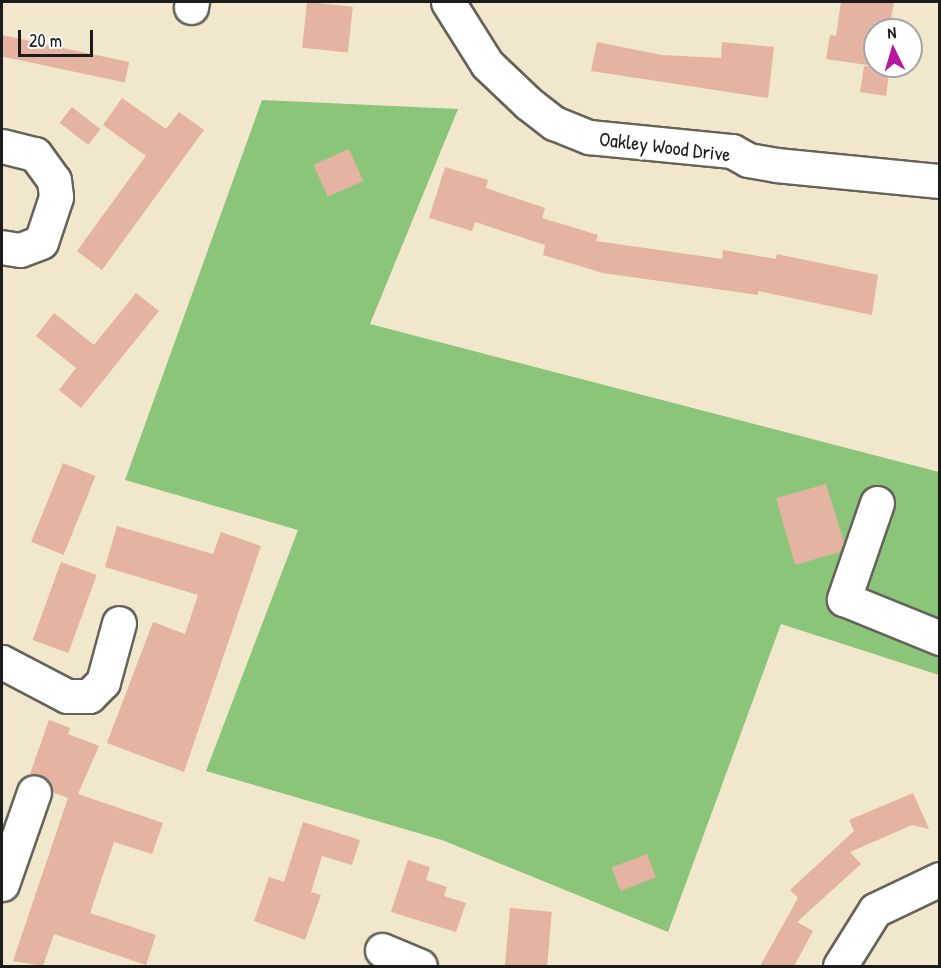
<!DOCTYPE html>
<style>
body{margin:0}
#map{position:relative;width:941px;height:968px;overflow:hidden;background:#f0e7cc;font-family:"Patrick Hand",sans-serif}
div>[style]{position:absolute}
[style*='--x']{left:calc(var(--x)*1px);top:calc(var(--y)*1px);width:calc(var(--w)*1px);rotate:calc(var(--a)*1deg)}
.green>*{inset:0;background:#8bc57a}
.building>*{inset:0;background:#e4b3a1;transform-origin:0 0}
.roads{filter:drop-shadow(2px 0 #66635a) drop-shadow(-2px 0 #66635a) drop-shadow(0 2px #66635a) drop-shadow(0 -2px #66635a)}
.minor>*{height:33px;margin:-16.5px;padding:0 16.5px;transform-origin:16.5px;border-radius:16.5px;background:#fff}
span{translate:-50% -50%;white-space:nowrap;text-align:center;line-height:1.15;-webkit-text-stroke:6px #fff;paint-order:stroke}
.street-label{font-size:20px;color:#1c1c1c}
.frame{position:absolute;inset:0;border:3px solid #1c1c1c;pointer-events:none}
.north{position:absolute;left:863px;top:18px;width:60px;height:60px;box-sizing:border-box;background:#fff;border:2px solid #a4a4a4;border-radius:50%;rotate:355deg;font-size:16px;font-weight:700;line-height:24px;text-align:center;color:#1c1c1c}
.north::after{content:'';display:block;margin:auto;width:21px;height:27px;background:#b5179e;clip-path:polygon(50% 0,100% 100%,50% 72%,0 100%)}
.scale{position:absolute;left:18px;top:30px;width:75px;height:27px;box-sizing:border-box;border:3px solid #1c1c1c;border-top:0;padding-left:8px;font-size:18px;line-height:21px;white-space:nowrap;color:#1c1c1c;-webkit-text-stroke:4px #fff;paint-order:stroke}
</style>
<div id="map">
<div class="green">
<i style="clip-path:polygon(262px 100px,458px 109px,370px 324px,939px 472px,939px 675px,781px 624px,668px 932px,442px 840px,206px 771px,298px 530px,125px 480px)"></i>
</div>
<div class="building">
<i style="left:307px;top:2px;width:46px;height:46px;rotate:6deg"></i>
<i style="clip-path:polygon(841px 2px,894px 2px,890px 25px,875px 23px,875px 66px,890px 66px,886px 96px,860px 92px,864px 66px,874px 66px,826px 59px,830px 35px,836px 36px)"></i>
<i style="left:2px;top:35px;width:130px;height:21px;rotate:12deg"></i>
<i style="clip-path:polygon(597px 42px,662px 55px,721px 58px,722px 42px,774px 47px,768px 98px,591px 71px)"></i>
<i style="clip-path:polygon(122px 98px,166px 129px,179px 112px,204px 130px,102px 270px,77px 251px,146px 156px,103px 125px)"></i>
<i style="left:72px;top:107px;width:36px;height:20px;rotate:38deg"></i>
<i style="left:349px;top:149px;width:35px;height:39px;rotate:66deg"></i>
<i style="clip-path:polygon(445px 167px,488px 180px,486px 188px,545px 208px,542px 218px,598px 235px,596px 241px,722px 259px,723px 250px,776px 259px,777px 254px,878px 275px,872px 315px,758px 291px,758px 295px,603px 273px,543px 255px,545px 245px,475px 222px,472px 231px,429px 218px)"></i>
<i style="clip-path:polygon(136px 293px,159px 311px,81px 408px,59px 390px,76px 368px,36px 336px,54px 313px,94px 345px)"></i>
<i style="left:63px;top:463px;width:35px;height:85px;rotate:22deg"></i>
<i style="clip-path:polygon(826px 484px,844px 542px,840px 552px,795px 565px,776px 498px)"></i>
<i style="clip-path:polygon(117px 526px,213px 554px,221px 532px,261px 546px,184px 772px,107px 743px,153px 622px,185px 634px,198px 595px,105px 567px)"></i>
<i style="left:61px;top:562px;width:38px;height:83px;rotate:20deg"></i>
<i style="clip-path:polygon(49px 720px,70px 728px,68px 734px,99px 746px,78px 794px,163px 823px,152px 854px,114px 842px,90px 913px,156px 935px,146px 965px,54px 934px,43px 966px,13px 961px,68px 798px,52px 792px,49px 780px,41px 775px,30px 774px)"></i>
<i style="clip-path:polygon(913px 793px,929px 829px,912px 825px,850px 852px,861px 864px,797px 922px,813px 931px,794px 966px,760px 966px,798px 898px,790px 890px,854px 831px,849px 820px)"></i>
<i style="clip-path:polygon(303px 822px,360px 840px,352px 865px,322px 856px,311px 892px,321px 895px,305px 940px,254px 921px,269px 877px,284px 882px)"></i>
<i style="left:647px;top:854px;width:25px;height:38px;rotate:69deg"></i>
<i style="clip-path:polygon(408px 860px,430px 867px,426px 880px,447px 887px,444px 896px,466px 903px,456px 932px,391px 912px)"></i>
<i style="left:510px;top:908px;width:42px;height:58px;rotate:5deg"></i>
</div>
<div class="roads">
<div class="minor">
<i style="--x:448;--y:2;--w:73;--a:57.8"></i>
<i style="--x:487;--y:64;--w:57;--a:43.6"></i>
<i style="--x:528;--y:103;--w:33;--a:38"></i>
<i style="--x:554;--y:123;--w:38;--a:22"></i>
<i style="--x:589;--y:137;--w:144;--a:5.6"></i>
<i style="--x:732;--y:151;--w:18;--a:29"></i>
<i style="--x:748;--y:160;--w:28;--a:10"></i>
<i style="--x:776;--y:165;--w:165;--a:5.6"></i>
<i style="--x:191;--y:7;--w:5;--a:-79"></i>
<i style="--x:2;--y:146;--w:34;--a:14"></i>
<i style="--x:35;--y:154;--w:32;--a:54"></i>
<i style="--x:54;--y:180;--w:17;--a:83"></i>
<i style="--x:56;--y:197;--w:47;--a:108.4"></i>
<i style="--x:41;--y:242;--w:22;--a:159"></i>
<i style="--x:20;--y:250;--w:18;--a:-171"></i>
<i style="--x:877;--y:503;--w:102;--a:109"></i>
<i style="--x:844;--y:599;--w:104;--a:22.1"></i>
<i style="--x:2;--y:662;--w:73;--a:27.6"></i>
<i style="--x:67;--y:696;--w:22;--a:0"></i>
<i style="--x:89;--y:696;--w:20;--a:-45"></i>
<i style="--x:103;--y:682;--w:61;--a:-74.8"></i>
<i style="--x:2;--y:884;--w:97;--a:-70.8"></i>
<i style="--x:382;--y:950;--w:41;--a:22.8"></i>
<i style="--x:840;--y:966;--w:66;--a:-58"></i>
<i style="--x:875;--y:910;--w:72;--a:-25.5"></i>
</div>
</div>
<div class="street-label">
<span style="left:665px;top:146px;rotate:7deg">Oakley Wood Drive</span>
</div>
<div class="frame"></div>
<div class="north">N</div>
<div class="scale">20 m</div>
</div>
